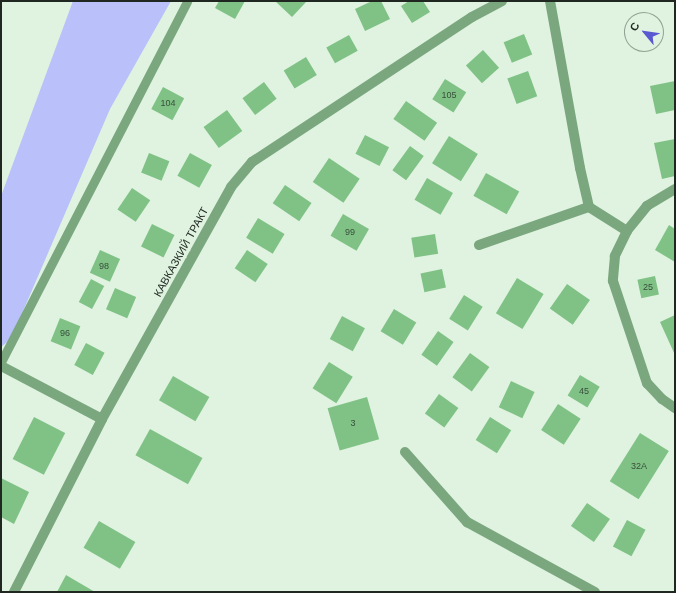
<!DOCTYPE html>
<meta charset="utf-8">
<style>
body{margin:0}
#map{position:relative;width:676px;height:593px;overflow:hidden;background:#dff3e0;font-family:Arial,sans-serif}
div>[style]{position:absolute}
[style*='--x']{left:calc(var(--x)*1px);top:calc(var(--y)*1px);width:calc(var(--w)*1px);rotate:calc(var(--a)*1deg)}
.green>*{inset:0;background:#b9c0fa}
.building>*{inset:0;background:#80c286;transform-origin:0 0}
.service>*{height:9px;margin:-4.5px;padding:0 4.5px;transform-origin:4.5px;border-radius:4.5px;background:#7ba77e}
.minor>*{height:10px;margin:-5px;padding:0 5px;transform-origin:5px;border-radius:5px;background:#7ba77e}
span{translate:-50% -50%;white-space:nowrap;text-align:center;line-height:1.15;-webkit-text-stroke:3px #dff3e0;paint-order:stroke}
.number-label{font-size:9px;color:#374e3a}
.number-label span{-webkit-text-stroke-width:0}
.street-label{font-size:11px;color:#1f2720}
.frame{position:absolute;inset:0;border:2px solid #1f2720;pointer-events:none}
.north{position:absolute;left:624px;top:12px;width:40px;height:40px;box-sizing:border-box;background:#dff3e0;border:1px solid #92a193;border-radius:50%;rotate:299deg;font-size:11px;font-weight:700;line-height:16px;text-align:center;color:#1f2720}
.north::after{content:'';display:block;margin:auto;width:14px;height:18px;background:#5b59d1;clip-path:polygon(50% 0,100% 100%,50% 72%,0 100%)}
</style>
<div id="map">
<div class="green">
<i style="clip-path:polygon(73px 1px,171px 1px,110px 109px,11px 339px,1px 347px,1px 196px)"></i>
</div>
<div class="building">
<i style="clip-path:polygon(219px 1px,245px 1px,235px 19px,215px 8px)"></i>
<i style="clip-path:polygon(275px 1px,307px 1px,292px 17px)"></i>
<i style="clip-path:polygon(372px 1px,381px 1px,390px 19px,365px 31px,355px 9px)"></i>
<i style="clip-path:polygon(409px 1px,423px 1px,430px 12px,412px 23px,401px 6px)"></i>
<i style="left:524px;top:34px;width:22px;height:22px;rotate:68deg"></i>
<i style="left:349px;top:35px;width:18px;height:26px;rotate:61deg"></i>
<i style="left:483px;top:50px;width:24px;height:23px;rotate:48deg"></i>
<i style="left:306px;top:57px;width:21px;height:26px;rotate:59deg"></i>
<i style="left:528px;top:71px;width:27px;height:22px;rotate:70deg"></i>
<i style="left:445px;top:79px;width:25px;height:24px;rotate:32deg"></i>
<i style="clip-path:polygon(675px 81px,675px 110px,656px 114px,650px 86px)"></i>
<i style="left:264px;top:82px;width:21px;height:27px;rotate:53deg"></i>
<i style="left:163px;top:87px;width:24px;height:25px;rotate:28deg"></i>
<i style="left:406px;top:101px;width:38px;height:22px;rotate:35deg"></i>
<i style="left:227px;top:110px;width:26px;height:29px;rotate:54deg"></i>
<i style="left:365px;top:135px;width:27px;height:21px;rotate:27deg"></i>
<i style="left:449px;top:136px;width:34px;height:32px;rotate:32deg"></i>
<i style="clip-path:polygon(675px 139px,675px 176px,662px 179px,654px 143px)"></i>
<i style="left:410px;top:146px;width:17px;height:30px;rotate:36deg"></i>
<i style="left:149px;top:153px;width:22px;height:21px;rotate:22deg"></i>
<i style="left:190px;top:153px;width:25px;height:26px;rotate:29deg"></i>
<i style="left:329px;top:158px;width:37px;height:29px;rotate:34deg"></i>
<i style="left:486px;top:173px;width:38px;height:26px;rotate:29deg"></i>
<i style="left:427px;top:178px;width:30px;height:25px;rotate:30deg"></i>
<i style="left:285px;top:185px;width:32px;height:22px;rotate:34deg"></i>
<i style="left:132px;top:188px;width:22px;height:26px;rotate:34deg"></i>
<i style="left:343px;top:214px;width:30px;height:25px;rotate:30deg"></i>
<i style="left:258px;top:218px;width:31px;height:23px;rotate:31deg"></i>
<i style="left:152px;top:224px;width:25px;height:25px;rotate:26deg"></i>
<i style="clip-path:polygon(669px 225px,675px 229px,675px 262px,655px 250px)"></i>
<i style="left:435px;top:234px;width:20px;height:24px;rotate:81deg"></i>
<i style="left:100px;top:250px;width:22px;height:25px;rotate:24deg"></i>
<i style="left:247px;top:250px;width:25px;height:22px;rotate:34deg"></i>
<i style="left:442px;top:269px;width:19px;height:22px;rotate:78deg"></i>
<i style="left:655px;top:276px;width:19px;height:18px;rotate:78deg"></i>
<i style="left:517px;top:278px;width:31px;height:41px;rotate:31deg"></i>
<i style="left:91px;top:279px;width:15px;height:26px;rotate:28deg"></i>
<i style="left:567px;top:284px;width:28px;height:30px;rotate:35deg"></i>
<i style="left:115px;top:288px;width:23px;height:23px;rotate:23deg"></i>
<i style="left:464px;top:295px;width:22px;height:28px;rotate:32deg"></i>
<i style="left:394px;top:309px;width:26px;height:26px;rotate:31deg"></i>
<i style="clip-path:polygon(675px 315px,675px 355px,660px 322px)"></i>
<i style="left:342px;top:316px;width:26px;height:26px;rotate:28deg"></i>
<i style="left:60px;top:318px;width:22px;height:25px;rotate:22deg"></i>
<i style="left:438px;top:331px;width:19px;height:29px;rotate:35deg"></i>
<i style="left:86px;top:343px;width:21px;height:25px;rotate:28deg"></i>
<i style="left:470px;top:353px;width:24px;height:30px;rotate:36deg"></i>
<i style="left:329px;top:362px;width:28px;height:31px;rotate:32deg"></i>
<i style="left:580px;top:375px;width:23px;height:24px;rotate:31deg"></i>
<i style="left:173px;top:376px;width:42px;height:28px;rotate:30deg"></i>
<i style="left:511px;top:381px;width:26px;height:29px;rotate:25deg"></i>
<i style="left:439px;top:394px;width:24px;height:24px;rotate:36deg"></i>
<i style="left:367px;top:397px;width:44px;height:41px;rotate:74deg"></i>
<i style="left:558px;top:404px;width:27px;height:31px;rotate:33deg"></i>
<i style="left:34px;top:417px;width:35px;height:47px;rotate:27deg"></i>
<i style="left:490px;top:417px;width:25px;height:27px;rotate:32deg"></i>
<i style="left:150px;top:429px;width:60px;height:30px;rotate:29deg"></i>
<i style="left:640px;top:433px;width:34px;height:57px;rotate:32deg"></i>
<i style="clip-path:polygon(1px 478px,29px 492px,14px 524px,1px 517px)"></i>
<i style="left:587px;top:503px;width:28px;height:28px;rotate:35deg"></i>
<i style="left:627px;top:520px;width:21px;height:30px;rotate:28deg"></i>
<i style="left:99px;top:521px;width:42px;height:31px;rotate:30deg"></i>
<i style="clip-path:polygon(66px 575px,95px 592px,57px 592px)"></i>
</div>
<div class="service">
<i style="--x:1;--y:362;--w:406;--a:-62.7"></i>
</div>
<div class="minor">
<i style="--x:550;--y:1;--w:170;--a:79.8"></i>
<i style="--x:580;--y:168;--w:40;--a:77"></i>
<i style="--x:589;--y:207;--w:45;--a:32.3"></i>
<i style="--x:675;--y:189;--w:33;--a:149"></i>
<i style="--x:647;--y:206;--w:32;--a:129"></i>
<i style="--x:627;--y:231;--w:28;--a:116"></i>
<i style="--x:615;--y:256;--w:25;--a:95"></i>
<i style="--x:613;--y:281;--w:108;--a:71.6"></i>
<i style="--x:647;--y:383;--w:22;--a:47"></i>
<i style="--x:662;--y:399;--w:16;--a:35"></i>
<i style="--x:479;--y:245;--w:116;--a:-19.1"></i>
<i style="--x:1;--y:366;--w:114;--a:27.7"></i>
<i style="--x:405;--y:452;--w:94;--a:48.5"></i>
<i style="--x:467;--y:522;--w:146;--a:28.7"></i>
<i style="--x:14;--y:592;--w:194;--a:-63"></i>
<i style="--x:102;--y:419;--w:265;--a:-60.9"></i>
<i style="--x:231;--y:187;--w:33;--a:-50"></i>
<i style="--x:252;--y:162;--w:263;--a:-33.4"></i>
<i style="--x:472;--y:17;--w:34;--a:-28"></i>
</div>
<div class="number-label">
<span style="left:449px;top:95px">105</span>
<span style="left:168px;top:103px">104</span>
<span style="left:350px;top:232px">99</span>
<span style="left:104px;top:266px">98</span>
<span style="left:648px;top:287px">25</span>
<span style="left:65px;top:333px">96</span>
<span style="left:584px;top:391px">45</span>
<span style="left:353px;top:423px">3</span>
<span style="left:639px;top:466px">32А</span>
</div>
<div class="street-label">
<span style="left:181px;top:252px;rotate:-61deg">КАВКАЗКИЙ ТРАКТ</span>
</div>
<div class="frame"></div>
<div class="north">С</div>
</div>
